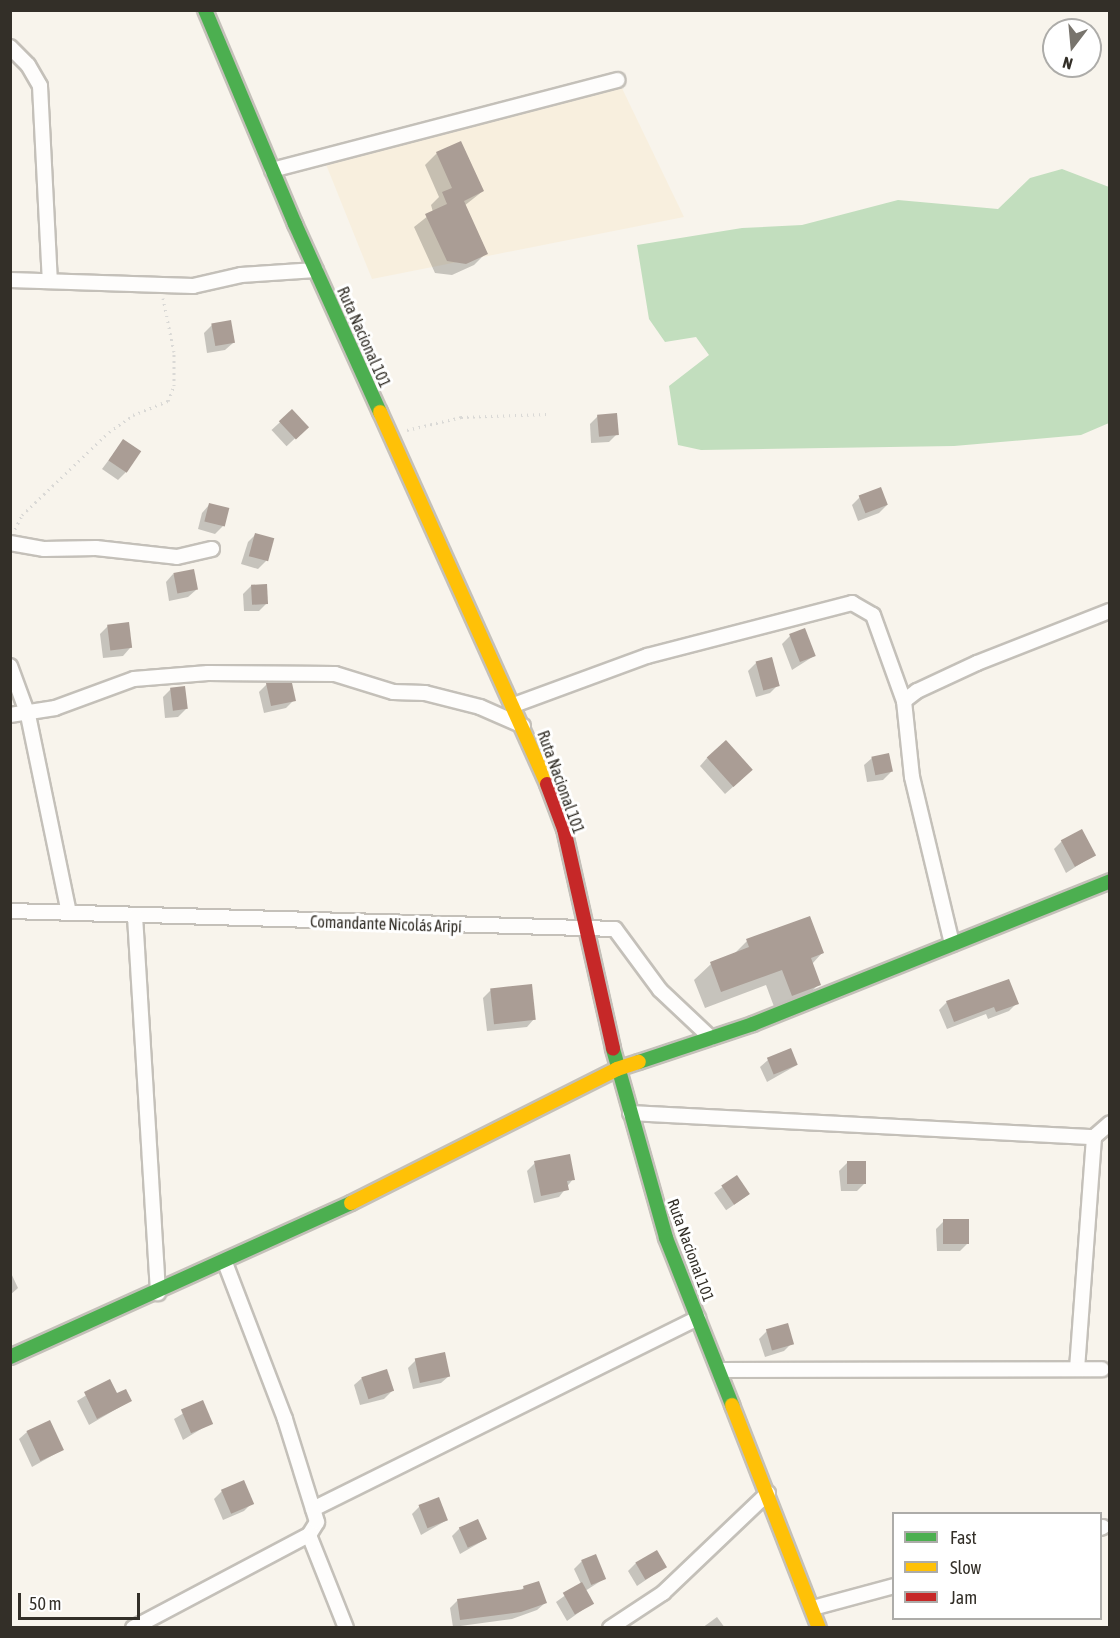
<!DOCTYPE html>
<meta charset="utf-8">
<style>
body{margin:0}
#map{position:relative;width:1120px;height:1638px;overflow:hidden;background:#f8f4ec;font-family:"Asap Condensed",sans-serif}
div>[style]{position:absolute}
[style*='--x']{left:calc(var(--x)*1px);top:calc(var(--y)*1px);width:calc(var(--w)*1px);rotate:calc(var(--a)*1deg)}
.built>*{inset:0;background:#f8efde}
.forest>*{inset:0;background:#c2debe}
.shadow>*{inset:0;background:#0003;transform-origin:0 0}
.building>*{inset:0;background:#aa9d95;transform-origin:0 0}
.path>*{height:3px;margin-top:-1.5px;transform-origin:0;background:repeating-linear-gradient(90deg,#dad9d6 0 1.5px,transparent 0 6px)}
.roads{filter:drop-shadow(2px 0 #c4c0b9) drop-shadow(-2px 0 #c4c0b9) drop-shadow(0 2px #c4c0b9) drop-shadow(0 -2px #c4c0b9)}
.street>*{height:14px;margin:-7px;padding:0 7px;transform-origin:7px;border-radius:7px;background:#fefdfc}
.fast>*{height:14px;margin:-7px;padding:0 7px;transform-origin:7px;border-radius:7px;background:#4caf50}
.slow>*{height:14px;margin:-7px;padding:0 7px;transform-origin:7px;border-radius:7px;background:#ffc107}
.jam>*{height:14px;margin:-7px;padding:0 7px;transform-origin:7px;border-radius:7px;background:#c62828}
span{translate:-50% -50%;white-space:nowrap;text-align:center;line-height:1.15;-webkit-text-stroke:6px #fff;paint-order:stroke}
.street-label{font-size:16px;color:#332f28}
.frame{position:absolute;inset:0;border:12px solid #332f28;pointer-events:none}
.legend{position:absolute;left:892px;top:1512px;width:210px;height:108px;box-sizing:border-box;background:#fff;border:2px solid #adaca9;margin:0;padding:8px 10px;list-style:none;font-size:18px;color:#332f28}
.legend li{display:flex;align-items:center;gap:12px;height:30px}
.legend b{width:30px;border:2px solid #adaca9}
.north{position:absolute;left:1042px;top:18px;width:60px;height:60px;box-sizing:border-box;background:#fff;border:2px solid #adaca9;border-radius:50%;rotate:196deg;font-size:16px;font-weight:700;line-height:24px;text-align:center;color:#332f28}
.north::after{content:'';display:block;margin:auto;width:21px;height:27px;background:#78746d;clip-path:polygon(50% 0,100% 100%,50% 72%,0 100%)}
.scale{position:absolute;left:18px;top:1593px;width:122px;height:27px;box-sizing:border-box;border:3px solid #332f28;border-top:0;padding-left:8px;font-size:18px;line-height:21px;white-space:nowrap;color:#332f28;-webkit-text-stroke:4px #fff;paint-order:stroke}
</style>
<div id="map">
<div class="built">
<i style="clip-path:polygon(619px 82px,684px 217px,372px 279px,321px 152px)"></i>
</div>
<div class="forest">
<i style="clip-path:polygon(1062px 169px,1109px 187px,1109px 423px,1081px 435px,954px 446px,701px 450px,678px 445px,669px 386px,709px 355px,696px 337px,665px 342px,649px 319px,637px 245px,742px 228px,802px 225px,898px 200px,998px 209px,1030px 178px)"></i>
</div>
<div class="shadow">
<i style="clip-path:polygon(437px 153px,483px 191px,464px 206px,486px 253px,474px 265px,452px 275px,435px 273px,414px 227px,433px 212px,431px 205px,439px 197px,425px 165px)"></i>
<i style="clip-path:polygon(212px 325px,233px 343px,225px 350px,207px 353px,204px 333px)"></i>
<i style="left:292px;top:411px;width:22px;height:28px;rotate:47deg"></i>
<i style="clip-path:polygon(598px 416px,617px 434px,609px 442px,591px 443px,590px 424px)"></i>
<i style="clip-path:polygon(123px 441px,126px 472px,118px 480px,102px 469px)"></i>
<i style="clip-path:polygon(860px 497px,887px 505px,879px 513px,858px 521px,852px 505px)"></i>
<i style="clip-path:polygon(209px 505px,223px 526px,215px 534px,198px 529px,202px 513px)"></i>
<i style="clip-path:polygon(256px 534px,266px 561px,258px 569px,241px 564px,248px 542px)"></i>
<i style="clip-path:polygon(173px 574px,196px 590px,188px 597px,169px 601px,166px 582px)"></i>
<i style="clip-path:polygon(251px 586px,267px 603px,259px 611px,244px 611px,243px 594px)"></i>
<i style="clip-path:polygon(108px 626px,130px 648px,123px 656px,103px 658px,100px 634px)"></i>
<i style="clip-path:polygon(790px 636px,814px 656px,792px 670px,782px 644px)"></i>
<i style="clip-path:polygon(756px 663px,778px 685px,770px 693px,756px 697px,748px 671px)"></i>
<i style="clip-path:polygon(267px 684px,294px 700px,286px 708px,264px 713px,259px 692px)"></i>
<i style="clip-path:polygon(171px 689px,186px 709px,178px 717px,165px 718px,163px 697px)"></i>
<i style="clip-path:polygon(707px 758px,743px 778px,725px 794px,700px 766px)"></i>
<i style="clip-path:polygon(872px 758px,891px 772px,883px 780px,867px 782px,864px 765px)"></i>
<i style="clip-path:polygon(1062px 841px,1094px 855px,1066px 873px,1054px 849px)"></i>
<i style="clip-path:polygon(747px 941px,822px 953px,812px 964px,819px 984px,803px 1000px,776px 1012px,766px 985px,705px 1008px,694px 980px,711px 964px,732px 956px)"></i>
<i style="clip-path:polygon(491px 990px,534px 1019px,527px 1027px,487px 1031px,483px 998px)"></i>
<i style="clip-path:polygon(947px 1002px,1017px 1003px,1009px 1011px,988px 1019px,986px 1014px,947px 1029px,939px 1010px)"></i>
<i style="clip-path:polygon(768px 1060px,797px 1065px,767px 1082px,760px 1067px)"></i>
<i style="clip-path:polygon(535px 1163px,573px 1179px,559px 1197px,534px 1203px,527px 1171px)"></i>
<i style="clip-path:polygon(847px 1163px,865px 1183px,857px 1191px,841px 1191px,839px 1171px)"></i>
<i style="left:737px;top:1177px;width:21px;height:28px;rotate:55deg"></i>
<i style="clip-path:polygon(944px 1221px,968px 1243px,960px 1251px,937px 1251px,936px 1229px)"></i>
<i style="clip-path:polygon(10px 1271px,18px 1288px,10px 1295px)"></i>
<i style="clip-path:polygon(767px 1331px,792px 1343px,784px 1351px,765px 1357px,759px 1339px)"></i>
<i style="clip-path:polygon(416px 1360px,449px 1376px,441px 1383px,413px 1389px,408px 1368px)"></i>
<i style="clip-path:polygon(362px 1378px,392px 1391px,384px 1399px,360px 1405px,354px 1385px)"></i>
<i style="clip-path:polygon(109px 1381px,117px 1395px,130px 1401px,89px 1425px,77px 1401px)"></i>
<i style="clip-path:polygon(202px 1402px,211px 1423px,183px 1440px,174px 1419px)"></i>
<i style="clip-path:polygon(27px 1432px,62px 1450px,32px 1467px,19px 1439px)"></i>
<i style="clip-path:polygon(222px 1491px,252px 1503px,244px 1511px,223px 1520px,214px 1499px)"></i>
<i style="clip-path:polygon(420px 1506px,447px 1520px,421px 1535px,412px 1514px)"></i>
<i style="clip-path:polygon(460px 1528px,486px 1539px,460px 1554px,452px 1536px)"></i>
<i style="clip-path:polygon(582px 1561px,604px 1579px,585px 1591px,592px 1603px,567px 1621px,556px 1602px,581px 1584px,574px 1569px)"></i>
<i style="clip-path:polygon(636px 1563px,665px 1567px,637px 1586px,628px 1571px)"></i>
<i style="clip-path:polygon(524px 1587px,545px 1603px,537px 1610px,512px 1619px,453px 1627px,450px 1608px,458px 1600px,520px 1592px)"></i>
<i style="clip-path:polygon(717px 1617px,725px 1628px,702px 1628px)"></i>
</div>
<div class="building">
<i style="clip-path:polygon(461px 141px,484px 191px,464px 201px,488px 254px,466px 264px,447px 261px,425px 214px,447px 204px,442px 192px,452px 188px,436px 152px)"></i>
<i style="left:231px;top:320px;width:23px;height:20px;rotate:80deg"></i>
<i style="left:292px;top:409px;width:25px;height:18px;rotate:47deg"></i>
<i style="left:617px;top:413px;width:22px;height:20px;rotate:85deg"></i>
<i style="left:123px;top:439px;width:22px;height:26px;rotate:34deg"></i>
<i style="left:881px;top:487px;width:19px;height:24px;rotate:69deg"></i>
<i style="left:209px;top:503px;width:21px;height:19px;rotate:14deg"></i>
<i style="left:255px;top:533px;width:20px;height:24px;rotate:15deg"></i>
<i style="left:194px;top:569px;width:21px;height:21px;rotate:79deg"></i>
<i style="left:267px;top:584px;width:20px;height:16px;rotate:87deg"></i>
<i style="left:129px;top:622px;width:26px;height:22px;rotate:83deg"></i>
<i style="left:805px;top:628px;width:30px;height:17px;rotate:69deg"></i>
<i style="left:772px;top:657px;width:30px;height:17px;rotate:75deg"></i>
<i style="clip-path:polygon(266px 683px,292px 683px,296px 701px,271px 706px)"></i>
<i style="left:185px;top:686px;width:23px;height:15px;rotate:83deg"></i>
<i style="left:726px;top:740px;width:40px;height:26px;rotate:48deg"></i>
<i style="left:889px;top:753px;width:19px;height:18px;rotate:78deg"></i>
<i style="left:1082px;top:829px;width:30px;height:24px;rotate:62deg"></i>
<i style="clip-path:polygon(810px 916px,824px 953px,811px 958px,821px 985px,792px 996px,782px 970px,721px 992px,710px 962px,749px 947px,746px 939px)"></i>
<i style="clip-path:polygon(1009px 979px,1019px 1004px,996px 1012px,994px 1007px,954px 1022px,946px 1001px)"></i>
<i style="left:532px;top:984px;width:36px;height:42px;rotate:84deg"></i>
<i style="left:791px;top:1048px;width:18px;height:26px;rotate:68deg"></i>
<i style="clip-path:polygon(570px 1154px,575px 1180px,567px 1181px,569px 1190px,541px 1196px,534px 1161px)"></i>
<i style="left:866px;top:1161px;width:23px;height:19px;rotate:90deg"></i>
<i style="left:737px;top:1175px;width:23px;height:19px;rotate:56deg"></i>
<i style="left:943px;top:1219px;width:26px;height:25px"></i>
<i style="left:788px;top:1323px;width:22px;height:23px;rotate:74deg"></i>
<i style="left:445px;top:1352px;width:25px;height:31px;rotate:78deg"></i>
<i style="left:387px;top:1369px;width:23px;height:27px;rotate:72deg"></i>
<i style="clip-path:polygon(110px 1379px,117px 1393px,126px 1389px,132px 1401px,97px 1419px,84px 1392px)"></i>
<i style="left:203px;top:1400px;width:26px;height:24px;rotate:67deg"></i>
<i style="left:50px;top:1420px;width:33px;height:26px;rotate:65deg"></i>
<i style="left:244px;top:1480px;width:26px;height:25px;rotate:67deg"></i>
<i style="left:439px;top:1497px;width:25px;height:22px;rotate:69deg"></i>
<i style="left:478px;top:1519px;width:22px;height:21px;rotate:66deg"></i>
<i style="left:657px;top:1550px;width:20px;height:25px;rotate:60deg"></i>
<i style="left:596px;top:1554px;width:27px;height:16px;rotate:68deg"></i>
<i style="clip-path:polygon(539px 1581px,547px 1603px,521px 1612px,460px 1620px,457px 1599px,524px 1589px,523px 1586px)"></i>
<i style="left:582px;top:1582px;width:25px;height:22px;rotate:61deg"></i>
</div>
<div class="path">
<i style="--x:407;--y:430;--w:56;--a:-13.5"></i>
<i style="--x:461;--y:417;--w:86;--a:-2"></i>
<i style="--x:15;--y:529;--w:16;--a:-63"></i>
<i style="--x:22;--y:515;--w:120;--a:-43.7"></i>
<i style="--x:109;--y:432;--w:29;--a:-35"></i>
<i style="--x:133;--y:415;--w:38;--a:-22"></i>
<i style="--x:168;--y:401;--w:16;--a:-68"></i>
<i style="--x:174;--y:386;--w:34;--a:-90"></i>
<i style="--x:174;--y:352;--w:55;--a:-101.5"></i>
</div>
<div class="roads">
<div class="street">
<i style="--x:10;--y:47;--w:25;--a:45"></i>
<i style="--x:28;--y:65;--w:24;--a:60"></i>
<i style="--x:40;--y:86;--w:195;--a:87.1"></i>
<i style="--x:272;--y:170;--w:357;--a:-14.6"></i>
<i style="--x:10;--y:280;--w:183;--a:1.9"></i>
<i style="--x:193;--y:286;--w:49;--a:-12.9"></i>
<i style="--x:241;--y:275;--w:75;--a:-3.8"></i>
<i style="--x:10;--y:543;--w:35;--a:10"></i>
<i style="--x:44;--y:549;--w:52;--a:-1.1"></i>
<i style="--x:96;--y:548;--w:81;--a:6.3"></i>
<i style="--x:177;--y:557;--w:36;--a:-13"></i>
<i style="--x:10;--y:666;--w:52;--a:69.8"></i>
<i style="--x:28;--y:715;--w:202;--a:78.3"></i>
<i style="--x:904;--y:701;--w:16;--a:-38"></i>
<i style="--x:917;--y:691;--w:66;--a:-25"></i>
<i style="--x:977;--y:663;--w:143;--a:-21.4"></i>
<i style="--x:514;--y:705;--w:142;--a:-20.2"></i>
<i style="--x:647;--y:656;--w:212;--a:-14.5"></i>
<i style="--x:852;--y:603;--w:24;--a:30"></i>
<i style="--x:873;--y:615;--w:91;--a:70.2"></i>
<i style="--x:904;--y:701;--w:76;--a:84"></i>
<i style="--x:912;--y:777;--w:172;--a:76.5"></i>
<i style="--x:10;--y:715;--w:46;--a:-8.8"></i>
<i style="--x:55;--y:708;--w:84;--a:-20.2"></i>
<i style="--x:134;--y:679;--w:74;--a:-4.6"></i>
<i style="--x:208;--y:673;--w:127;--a:0.5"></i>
<i style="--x:335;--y:674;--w:61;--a:17.2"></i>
<i style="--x:393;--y:692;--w:32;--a:2"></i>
<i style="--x:425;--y:693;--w:57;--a:14.3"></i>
<i style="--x:480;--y:707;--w:47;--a:23.8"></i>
<i style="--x:10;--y:911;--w:605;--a:1.7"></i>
<i style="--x:615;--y:929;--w:76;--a:53.6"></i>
<i style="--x:660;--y:990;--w:70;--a:43.3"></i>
<i style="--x:135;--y:916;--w:378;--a:86.5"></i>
<i style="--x:630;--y:1113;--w:465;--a:3"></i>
<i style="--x:1094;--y:1137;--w:21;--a:-41"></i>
<i style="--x:1077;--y:1369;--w:233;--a:-85.8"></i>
<i style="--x:720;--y:1370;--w:382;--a:-0.1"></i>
<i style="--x:313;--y:1509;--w:430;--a:-26.4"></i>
<i style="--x:1100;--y:1528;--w:3;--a:-18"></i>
<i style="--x:309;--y:1535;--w:100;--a:68.3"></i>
<i style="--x:813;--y:1608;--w:84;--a:-15.2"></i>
<i style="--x:133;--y:1628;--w:199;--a:-27.9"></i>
<i style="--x:309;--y:1535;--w:15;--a:-58"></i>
<i style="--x:317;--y:1522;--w:108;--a:-107.3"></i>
<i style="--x:285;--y:1419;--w:167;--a:-111"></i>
<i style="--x:610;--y:1628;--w:64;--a:-33.4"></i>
<i style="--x:663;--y:1593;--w:145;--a:-43.6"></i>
</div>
<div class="fast">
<i style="--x:205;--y:10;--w:232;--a:67.2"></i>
<i style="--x:295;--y:224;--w:206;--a:65.7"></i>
<i style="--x:613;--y:1049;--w:196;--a:74.3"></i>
<i style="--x:666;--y:1238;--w:180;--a:68.4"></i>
<i style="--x:639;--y:1062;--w:120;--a:-18.4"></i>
<i style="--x:753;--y:1024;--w:385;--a:-21.8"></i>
<i style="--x:10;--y:1357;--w:374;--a:-24.3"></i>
</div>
<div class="slow">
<i style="--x:380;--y:412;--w:408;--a:65.8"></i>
<i style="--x:351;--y:1203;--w:298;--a:-26.7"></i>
<i style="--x:617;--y:1069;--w:23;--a:-18"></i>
<i style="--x:732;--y:1405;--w:239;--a:68.7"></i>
</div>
<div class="jam">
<i style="--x:547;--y:784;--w:48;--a:69.3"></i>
<i style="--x:564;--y:829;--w:225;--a:77.4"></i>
</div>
</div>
<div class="street-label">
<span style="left:364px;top:337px;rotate:66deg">Ruta Nacional 101</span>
<span style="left:561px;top:782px;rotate:70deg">Ruta Nacional 101</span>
<span style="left:386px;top:924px;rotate:2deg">Comandante Nicolás Aripí</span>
<span style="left:691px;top:1250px;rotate:70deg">Ruta Nacional 101</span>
</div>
<div class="frame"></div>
<ul class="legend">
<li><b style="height:8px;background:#4caf50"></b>Fast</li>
<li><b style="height:8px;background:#ffc107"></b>Slow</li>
<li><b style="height:8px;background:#c62828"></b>Jam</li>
</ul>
<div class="north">N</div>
<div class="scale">50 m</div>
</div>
